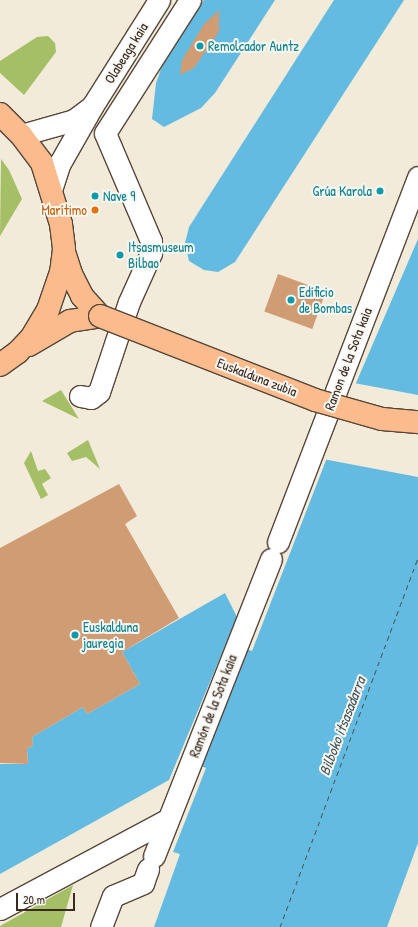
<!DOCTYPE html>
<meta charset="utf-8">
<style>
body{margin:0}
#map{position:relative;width:418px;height:927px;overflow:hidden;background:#f2ebd9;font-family:"Patrick Hand",sans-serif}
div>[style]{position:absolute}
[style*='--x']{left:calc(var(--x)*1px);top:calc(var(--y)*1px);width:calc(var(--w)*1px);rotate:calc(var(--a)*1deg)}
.green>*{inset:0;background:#a5bf66}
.water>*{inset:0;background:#64bbe1}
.pier>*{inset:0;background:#f2ebd9}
.ferry>*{height:1px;margin-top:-0.5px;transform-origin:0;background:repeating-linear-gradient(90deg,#475658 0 5px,transparent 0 9px)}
.building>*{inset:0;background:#cf9c74;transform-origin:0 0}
.roads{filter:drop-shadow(1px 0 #56473a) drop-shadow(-1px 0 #56473a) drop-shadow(0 1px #56473a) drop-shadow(0 -1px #56473a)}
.minor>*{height:21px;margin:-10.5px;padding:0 10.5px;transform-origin:10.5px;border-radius:10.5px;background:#fff}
.major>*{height:22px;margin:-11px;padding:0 11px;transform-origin:11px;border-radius:11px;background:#fbbb8c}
.bridges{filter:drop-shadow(1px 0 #56473a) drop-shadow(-1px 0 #56473a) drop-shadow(0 1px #56473a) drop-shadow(0 -1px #56473a)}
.major-bridge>*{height:22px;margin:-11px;padding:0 11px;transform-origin:11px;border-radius:11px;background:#fbbb8c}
.dots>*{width:11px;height:11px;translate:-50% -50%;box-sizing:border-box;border:2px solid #f6f6f2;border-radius:50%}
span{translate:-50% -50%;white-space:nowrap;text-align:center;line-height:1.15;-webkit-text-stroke:4px #f6f6f2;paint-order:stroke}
.culture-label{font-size:14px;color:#0d838f}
.left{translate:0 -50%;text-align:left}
.right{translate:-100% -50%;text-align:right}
.street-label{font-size:14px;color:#3b2a1e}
.food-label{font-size:14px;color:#c56008}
.water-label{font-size:15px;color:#475658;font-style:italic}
.scale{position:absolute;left:16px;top:893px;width:59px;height:18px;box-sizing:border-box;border:2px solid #3b2a1e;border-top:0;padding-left:5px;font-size:12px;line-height:14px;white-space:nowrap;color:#3b2a1e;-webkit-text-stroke:3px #f6f6f2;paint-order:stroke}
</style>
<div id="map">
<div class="green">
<i style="clip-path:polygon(48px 36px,55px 43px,56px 52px,24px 95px,0 73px,0 61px,37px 37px)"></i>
<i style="clip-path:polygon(1px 159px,9px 170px,22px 199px,0 236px)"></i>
<i style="clip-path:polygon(61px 390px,79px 419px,42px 401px)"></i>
<i style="clip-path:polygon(88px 440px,100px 469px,86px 457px,72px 461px,67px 453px)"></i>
<i style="clip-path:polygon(31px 451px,38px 471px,45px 469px,51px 478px,42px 484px,48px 495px,41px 499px,24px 463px)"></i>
<i style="clip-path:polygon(73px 885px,61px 927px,0 927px,0 926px)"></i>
</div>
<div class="water">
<i style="clip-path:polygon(204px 0,275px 0,215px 93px,201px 108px,164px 127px,152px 119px,156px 83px,162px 66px)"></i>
<i style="clip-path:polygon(334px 0,404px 0,235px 262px,218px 272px,204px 270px,189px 261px,185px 243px,189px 227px)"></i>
<i style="clip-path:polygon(418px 239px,418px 843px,387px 927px,154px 927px,180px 854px,173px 852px,206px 768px,201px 766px,247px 649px,252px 651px,356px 383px)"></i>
<i style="clip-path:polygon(225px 593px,237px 617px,169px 780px,0 874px,0 764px,28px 764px,27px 748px,33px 746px,32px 737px,83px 707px,87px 714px,140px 684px,122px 652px)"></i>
</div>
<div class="pier">
<i style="clip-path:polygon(354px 383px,418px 395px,418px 477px,323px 459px)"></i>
</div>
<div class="ferry">
<i style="--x:280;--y:927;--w:395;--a:-69.5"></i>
</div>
<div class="building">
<i style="clip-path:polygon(219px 10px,219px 32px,194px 68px,180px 75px,182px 60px,204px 24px)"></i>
<i style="left:278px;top:274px;width:51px;height:40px;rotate:20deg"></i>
<i style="clip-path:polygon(119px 484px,137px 516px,125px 524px,179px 618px,122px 652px,140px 684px,87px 714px,83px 707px,32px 737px,33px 746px,27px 748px,28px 764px,0 763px,0 548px)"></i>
</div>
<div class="roads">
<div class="minor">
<i style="--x:21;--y:135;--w:55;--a:-15.8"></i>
<i style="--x:74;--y:120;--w:21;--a:-37"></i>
<i style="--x:51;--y:190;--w:28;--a:-72"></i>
<i style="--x:60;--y:163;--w:67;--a:-60.4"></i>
<i style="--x:93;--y:105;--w:124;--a:-57.8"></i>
<i style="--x:80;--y:396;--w:11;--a:10"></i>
<i style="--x:91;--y:398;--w:10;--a:-37"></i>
<i style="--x:99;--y:392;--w:95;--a:-71.6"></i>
<i style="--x:129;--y:302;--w:54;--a:-65.8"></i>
<i style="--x:151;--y:253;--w:12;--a:-90"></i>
<i style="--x:151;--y:241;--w:117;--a:-113.1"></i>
<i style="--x:105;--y:133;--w:158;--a:-57.4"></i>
<i style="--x:278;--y:542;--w:391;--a:-69"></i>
<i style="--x:154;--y:856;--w:319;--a:-68.5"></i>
<i style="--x:0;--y:909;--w:189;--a:-28.1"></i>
<i style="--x:101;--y:927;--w:33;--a:-69"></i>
<i style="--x:113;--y:896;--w:33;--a:-23"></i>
<i style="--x:143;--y:883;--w:15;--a:-70"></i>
</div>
<div class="major">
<i style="--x:0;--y:114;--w:30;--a:45"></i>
<i style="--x:21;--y:135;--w:35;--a:53"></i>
<i style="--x:42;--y:163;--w:64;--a:72.7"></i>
<i style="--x:61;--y:224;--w:25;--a:83"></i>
<i style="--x:64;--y:249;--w:23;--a:97"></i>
<i style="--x:61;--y:272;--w:40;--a:108.9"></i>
<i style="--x:48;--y:310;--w:31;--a:121"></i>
<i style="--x:32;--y:337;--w:21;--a:133"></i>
<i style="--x:18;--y:352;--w:22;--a:144"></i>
<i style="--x:64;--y:252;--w:23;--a:72"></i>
<i style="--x:71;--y:274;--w:25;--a:63"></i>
<i style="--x:82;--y:296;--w:27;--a:48"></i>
<i style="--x:29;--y:345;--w:48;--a:-30.3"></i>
<i style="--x:70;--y:321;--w:30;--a:-9"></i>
</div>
</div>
<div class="bridges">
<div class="major-bridge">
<i style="--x:100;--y:316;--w:231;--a:21.3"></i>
<i style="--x:315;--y:400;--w:70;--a:15.8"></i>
<i style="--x:382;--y:419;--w:36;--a:5"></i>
</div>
</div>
<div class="dots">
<i style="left:200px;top:46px;background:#0f9aa8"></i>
<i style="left:380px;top:191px;background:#0f9aa8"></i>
<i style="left:95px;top:196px;background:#0f9aa8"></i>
<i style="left:95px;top:210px;background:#e8710a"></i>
<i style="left:120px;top:255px;background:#0f9aa8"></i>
<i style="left:291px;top:300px;background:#0f9aa8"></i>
<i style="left:75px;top:635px;background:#0f9aa8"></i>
</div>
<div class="culture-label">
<span class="left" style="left:208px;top:46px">Remolcador Auntz</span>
<span class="right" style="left:372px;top:191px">Grúa Karola</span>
<span class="left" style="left:103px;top:196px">Nave 9</span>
<span class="left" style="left:128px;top:255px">Itsasmuseum<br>Bilbao</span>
<span class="left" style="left:299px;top:300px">Edificio<br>de Bombas</span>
<span class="left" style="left:83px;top:635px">Euskalduna<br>jauregia</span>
</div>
<div class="street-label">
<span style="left:126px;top:53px;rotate:-58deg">Olabeaga kaia</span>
<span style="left:348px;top:359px;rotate:-69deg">Ramon de la Sota kaia</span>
<span style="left:257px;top:377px;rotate:21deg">Euskalduna zubia</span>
<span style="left:213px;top:706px;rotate:-69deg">Ramón de la Sota kaia</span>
</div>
<div class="food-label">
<span class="right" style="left:87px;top:210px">Marítimo</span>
</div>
<div class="water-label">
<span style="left:342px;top:726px;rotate:-69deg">Bilboko itsasadarra</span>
</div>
<div class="scale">20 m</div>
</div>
